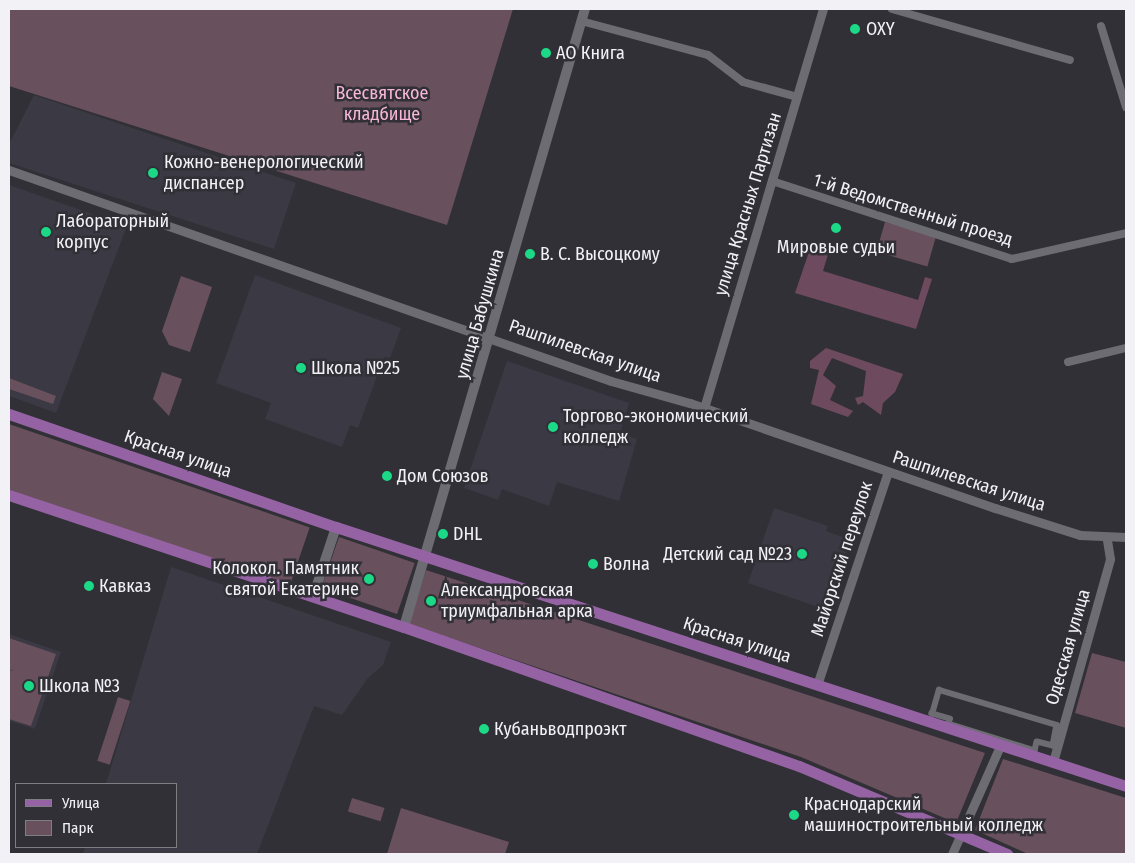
<!DOCTYPE html>
<meta charset="utf-8">
<style>
body{margin:0}
#map{position:relative;width:1135px;height:863px;overflow:hidden;background:#313036;font-family:"Fira Sans Condensed",sans-serif}
div>[style]{position:absolute}
[style*='--x']{left:calc(var(--x)*1px);top:calc(var(--y)*1px);width:calc(var(--w)*1px);rotate:calc(var(--a)*1deg)}
.built>*{inset:0;background:#3a3944}
.green>*{inset:0;background:#69505d;transform-origin:0 0}
.forest>*{inset:0;background:#6e4a5e}
.pedestrian>*{height:5.5px;margin:-2.75px;padding:0 2.75px;transform-origin:2.75px;border-radius:2.75px;background:#6d6c73}
.minor>*{height:8px;margin:-4px;padding:0 4px;transform-origin:4px;border-radius:4px;background:#6d6c73}
.tertiary>*{height:9px;margin:-4.5px;padding:0 4.5px;transform-origin:4.5px;border-radius:4.5px;background:#6d6c73}
.secondary>*{height:10px;margin:-5px;padding:0 5px;transform-origin:5px;border-radius:5px;background:#6d6c73}
.primary>*{height:11px;margin:-5.5px;padding:0 5.5px;transform-origin:5.5px;border-radius:5.5px;background:#9563a4}
.dots>*{width:14px;height:14px;translate:-50% -50%;box-sizing:border-box;border:2px solid #313036;border-radius:50%}
span{translate:-50% -50%;white-space:nowrap;text-align:center;line-height:1.15;-webkit-text-stroke:5px #313036;paint-order:stroke}
.poi-label{font-size:18px;color:#f2f2f6}
.left{translate:0 -50%;text-align:left}
.right{translate:-100% -50%;text-align:right}
.park-label{font-size:18px;color:#f8b7da}
.street-label{font-size:18px;color:#f2f2f6}
.frame{position:absolute;inset:0;border:10px solid #f2f2f6;pointer-events:none}
.legend{position:absolute;left:15px;top:783px;width:162px;height:65px;box-sizing:border-box;background:#313036;border:1px solid #7e7e83;margin:0;padding:6px 9px;list-style:none;font-size:15px;color:#f2f2f6}
.legend li{display:flex;align-items:center;gap:10px;height:25px}
.legend b{width:25px;border:1px solid #7e7e83}
</style>
<div id="map">
<div class="built">
<i style="clip-path:polygon(34px 95px,296px 183px,274px 249px,9px 163px,9px 144px)"></i>
<i style="clip-path:polygon(9px 185px,127px 226px,56px 413px,9px 396px)"></i>
<i style="clip-path:polygon(255px 275px,401px 328px,390px 358px,384px 357px,358px 428px,350px 425px,342px 447px,265px 419px,271px 403px,216px 383px)"></i>
<i style="clip-path:polygon(507px 361px,629px 403px,620px 433px,637px 439px,619px 501px,557px 482px,549px 506px,502px 489px,498px 500px,464px 488px)"></i>
<i style="clip-path:polygon(774px 508px,828px 526px,826px 531px,851px 540px,827px 610px,748px 583px)"></i>
<i style="clip-path:polygon(171px 567px,391px 642px,383px 665px,368px 678px,342px 715px,314px 706px,257px 854px,83px 854px,85px 847px,176px 847px,176px 784px,106px 784px)"></i>
<i style="clip-path:polygon(9px 634px,61px 652px,35px 729px,9px 721px)"></i>
</div>
<div class="green">
<i style="clip-path:polygon(9px 9px,513px 9px,447px 225px,9px 86px)"></i>
<i style="left:885px;top:222px;width:53px;height:31px;rotate:16deg"></i>
<i style="clip-path:polygon(181px 276px,212px 287px,190px 352px,169px 345px,162px 331px)"></i>
<i style="clip-path:polygon(162px 372px,182px 379px,169px 416px,153px 399px)"></i>
<i style="clip-path:polygon(9px 378px,56px 396px,53px 404px,9px 389px)"></i>
<i style="left:9px;top:424px;width:318px;height:62px;rotate:19deg"></i>
<i style="left:339px;top:537px;width:80px;height:54px;rotate:19deg"></i>
<i style="clip-path:polygon(426px 570px,985px 753px,956px 823px,801px 757px,409px 624px)"></i>
<i style="clip-path:polygon(9px 638px,56px 654px,31px 726px,9px 719px,9px 670px,14px 671px,9px 669px)"></i>
<i style="clip-path:polygon(1092px 653px,1126px 662px,1126px 728px,1075px 713px)"></i>
<i style="left:118px;top:697px;width:13px;height:67px;rotate:18deg"></i>
<i style="clip-path:polygon(1003px 759px,1126px 798px,1126px 854px,1028px 854px,975px 830px)"></i>
<i style="left:352px;top:798px;width:34px;height:14px;rotate:17deg"></i>
<i style="clip-path:polygon(401px 808px,509px 842px,505px 854px,387px 854px)"></i>
</div>
<div class="forest">
<i style="clip-path:polygon(812px 243px,830px 248px,823px 271px,918px 300px,925px 277px,932px 279px,916px 329px,795px 293px)"></i>
<i style="clip-path:polygon(826px 348px,903px 374px,895px 392px,883px 403px,881px 415px,863px 402px,858px 405px,855px 398px,863px 396px,866px 371px,832px 358px,823px 375px,836px 386px,830px 400px,853px 411px,848px 417px,811px 404px,819px 370px,810px 368px,810px 361px)"></i>
</div>
<div class="pedestrian">
<i style="--x:939;--y:690;--w:123;--a:16.5"></i>
<i style="--x:1057;--y:725;--w:21;--a:101"></i>
<i style="--x:1053;--y:746;--w:16;--a:-166"></i>
<i style="--x:1037;--y:742;--w:9;--a:103"></i>
<i style="--x:1035;--y:751;--w:91;--a:-162.8"></i>
<i style="--x:948;--y:724;--w:5;--a:-68"></i>
<i style="--x:950;--y:719;--w:19;--a:-164"></i>
<i style="--x:932;--y:714;--w:25;--a:-74"></i>
</div>
<div class="minor">
<i style="--x:892;--y:9;--w:185;--a:16"></i>
<i style="--x:581;--y:21;--w:131;--a:15"></i>
<i style="--x:708;--y:55;--w:44;--a:37.6"></i>
<i style="--x:743;--y:82;--w:56;--a:15.5"></i>
<i style="--x:1101;--y:26;--w:85;--a:72.8"></i>
<i style="--x:772;--y:181;--w:252;--a:18"></i>
<i style="--x:1012;--y:259;--w:117;--a:-12.8"></i>
<i style="--x:1068;--y:362;--w:60;--a:-13.6"></i>
</div>
<div class="tertiary">
<i style="--x:9;--y:170;--w:638;--a:19.32"></i>
<i style="--x:611;--y:381;--w:82;--a:15.6"></i>
<i style="--x:690;--y:403;--w:323;--a:19"></i>
<i style="--x:995;--y:508;--w:89;--a:17.6"></i>
<i style="--x:1080;--y:535;--w:46;--a:2.5"></i>
<i style="--x:704;--y:408;--w:416;--a:-73.4"></i>
<i style="--x:817;--y:685;--w:225;--a:-71.6"></i>
<i style="--x:1053;--y:762;--w:211;--a:-74.3"></i>
<i style="--x:1110;--y:559;--w:20;--a:-99"></i>
<i style="--x:952;--y:854;--w:118;--a:-66"></i>
</div>
<div class="secondary">
<i style="--x:313;--y:597;--w:74;--a:-71.8"></i>
<i style="--x:404;--y:627;--w:644;--a:-73.68"></i>
</div>
<div class="primary">
<i style="--x:9;--y:414;--w:346;--a:19.1"></i>
<i style="--x:336;--y:527;--w:831;--a:18.15"></i>
<i style="--x:9;--y:495;--w:416;--a:18.5"></i>
<i style="--x:404;--y:627;--w:419;--a:19.4"></i>
<i style="--x:799;--y:766;--w:226;--a:22.9"></i>
</div>
<div class="dots">
<i style="left:855px;top:29px;background:#1cd988"></i>
<i style="left:546px;top:53px;background:#1cd988"></i>
<i style="left:153px;top:173px;background:#1cd988"></i>
<i style="left:836px;top:228px;background:#1cd988"></i>
<i style="left:46px;top:232px;background:#1cd988"></i>
<i style="left:530px;top:254px;background:#1cd988"></i>
<i style="left:301px;top:368px;background:#1cd988"></i>
<i style="left:553px;top:427px;background:#1cd988"></i>
<i style="left:387px;top:476px;background:#1cd988"></i>
<i style="left:443px;top:534px;background:#1cd988"></i>
<i style="left:802px;top:554px;background:#1cd988"></i>
<i style="left:593px;top:564px;background:#1cd988"></i>
<i style="left:369px;top:579px;background:#1cd988"></i>
<i style="left:89px;top:586px;background:#1cd988"></i>
<i style="left:431px;top:601px;background:#1cd988"></i>
<i style="left:29px;top:686px;background:#1cd988"></i>
<i style="left:484px;top:729px;background:#1cd988"></i>
<i style="left:794px;top:815px;background:#1cd988"></i>
</div>
<div class="poi-label">
<span class="left" style="left:866px;top:29px">OXY</span>
<span class="left" style="left:556px;top:53px">АО Книга</span>
<span class="left" style="left:164px;top:173px">Кожно-венерологический<br>диспансер</span>
<span class="left" style="left:56px;top:232px">Лабораторный<br>корпус</span>
<span style="left:836px;top:247px">Мировые судьи</span>
<span class="left" style="left:540px;top:254px">В. С. Высоцкому</span>
<span class="left" style="left:311px;top:368px">Школа №25</span>
<span class="left" style="left:563px;top:427px">Торгово-экономический<br>колледж</span>
<span class="left" style="left:397px;top:476px">Дом Союзов</span>
<span class="left" style="left:453px;top:534px">DHL</span>
<span class="right" style="left:792px;top:554px">Детский сад №23</span>
<span class="left" style="left:603px;top:564px">Волна</span>
<span class="right" style="left:359px;top:579px">Колокол. Памятник<br>святой Екатерине</span>
<span class="left" style="left:99px;top:586px">Кавказ</span>
<span class="left" style="left:441px;top:601px">Александровская<br>триумфальная арка</span>
<span class="left" style="left:39px;top:686px">Школа №3</span>
<span class="left" style="left:494px;top:729px">Кубаньводпроэкт</span>
<span class="left" style="left:804px;top:815px">Краснодарский<br>машиностроительный колледж</span>
</div>
<div class="park-label">
<span style="left:382px;top:104px">Всесвятское<br>кладбище</span>
</div>
<div class="street-label">
<span style="left:748px;top:204px;rotate:-73deg">улица Красных Партизан</span>
<span style="left:913px;top:210px;rotate:17deg">1-й Ведомственный проезд</span>
<span style="left:480px;top:314px;rotate:-74deg">улица Бабушкина</span>
<span style="left:585px;top:351px;rotate:19deg">Рашпилевская улица</span>
<span style="left:178px;top:454px;rotate:19deg">Красная улица</span>
<span style="left:969px;top:481px;rotate:18deg">Рашпилевская улица</span>
<span style="left:842px;top:559px;rotate:-72deg">Майорский переулок</span>
<span style="left:737px;top:640px;rotate:18deg">Красная улица</span>
<span style="left:1068px;top:647px;rotate:-74deg">Одесская улица</span>
</div>
<div class="frame"></div>
<ul class="legend">
<li><b style="height:6px;background:#9563a4"></b>Улица</li>
<li><b style="height:14px;background:#69505d"></b>Парк</li>
</ul>
</div>
